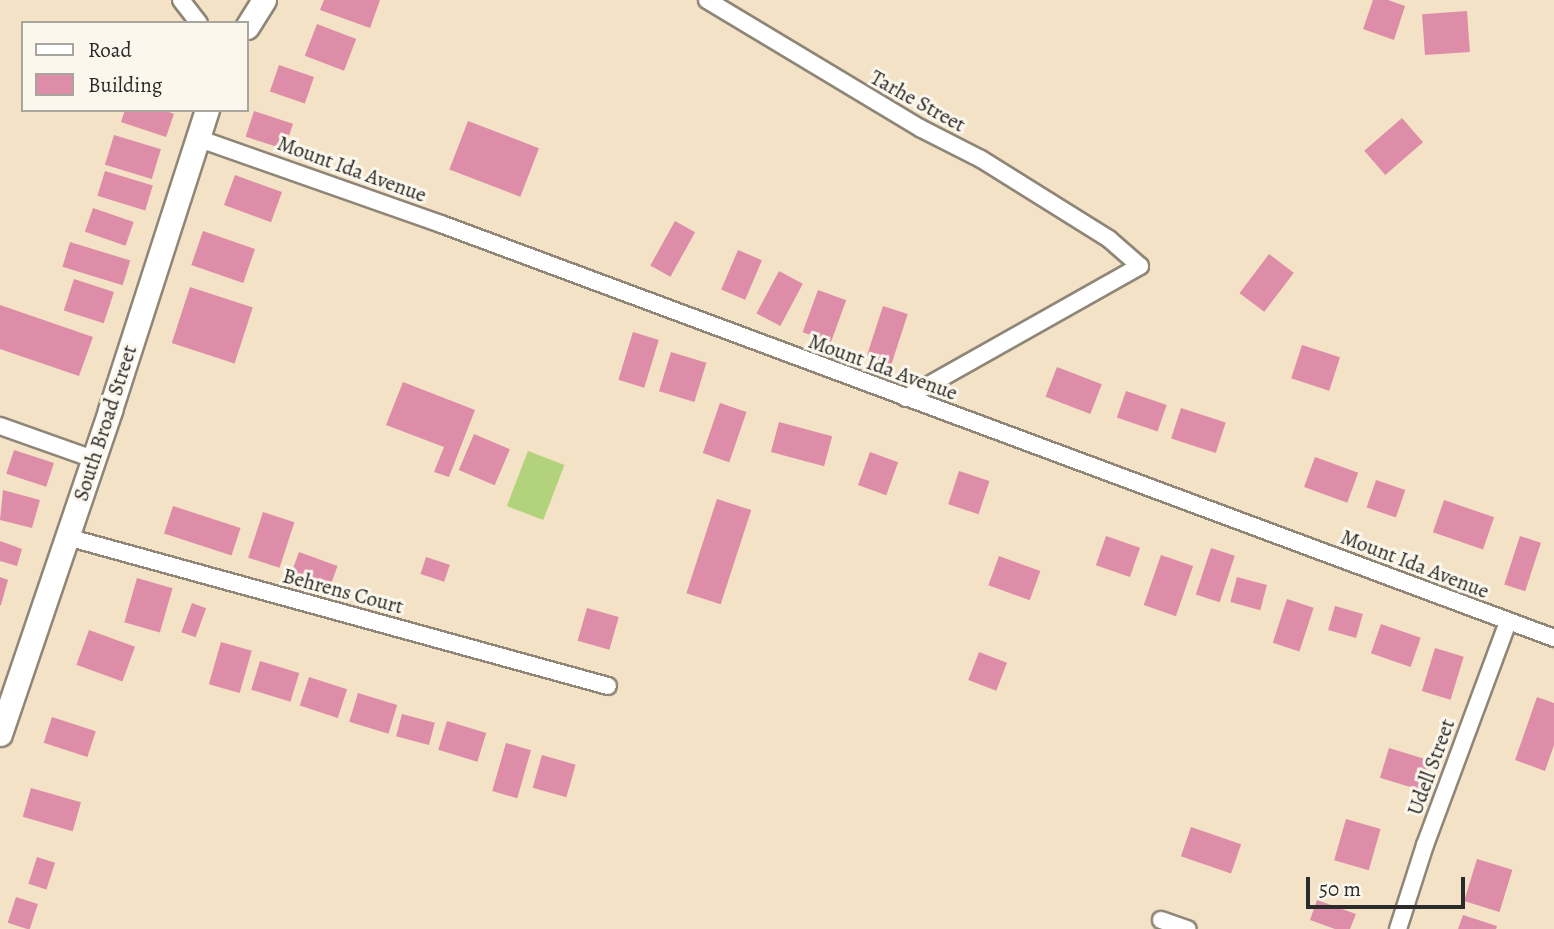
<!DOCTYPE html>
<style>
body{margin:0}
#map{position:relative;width:1554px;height:929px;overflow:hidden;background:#f3e2c6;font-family:Alegreya,serif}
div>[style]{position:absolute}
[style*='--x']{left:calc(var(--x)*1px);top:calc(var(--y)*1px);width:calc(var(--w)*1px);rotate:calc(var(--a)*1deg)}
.green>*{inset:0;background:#b2d37b;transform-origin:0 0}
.building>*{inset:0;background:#dd8da8;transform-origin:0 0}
.roads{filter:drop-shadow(2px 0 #8f8678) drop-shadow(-2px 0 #8f8678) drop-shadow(0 2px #8f8678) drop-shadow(0 -2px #8f8678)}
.street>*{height:16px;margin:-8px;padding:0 8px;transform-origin:8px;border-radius:8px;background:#fff}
.secondary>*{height:23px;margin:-11.5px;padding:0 11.5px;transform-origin:11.5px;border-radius:11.5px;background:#fff}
span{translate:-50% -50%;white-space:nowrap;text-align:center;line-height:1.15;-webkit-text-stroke:6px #fbf7ec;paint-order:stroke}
.street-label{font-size:21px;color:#2b2b2b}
.legend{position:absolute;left:21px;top:21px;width:228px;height:91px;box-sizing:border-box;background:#fbf7ec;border:2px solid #a8a59f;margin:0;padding:9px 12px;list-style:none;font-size:21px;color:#2b2b2b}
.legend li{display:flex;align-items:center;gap:14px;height:35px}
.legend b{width:35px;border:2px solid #a8a59f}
.scale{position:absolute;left:1306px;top:877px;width:159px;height:32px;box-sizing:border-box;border:4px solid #2b2b2b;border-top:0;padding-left:9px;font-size:21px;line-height:24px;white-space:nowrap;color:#2b2b2b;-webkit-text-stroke:5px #fbf7ec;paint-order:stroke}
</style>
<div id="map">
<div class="green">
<i style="left:528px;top:451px;width:39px;height:59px;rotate:21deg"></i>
</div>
<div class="building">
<i style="clip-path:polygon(324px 0,380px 0,370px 28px,320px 10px)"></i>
<i style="clip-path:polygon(1373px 0,1388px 0,1405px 6px,1394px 40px,1363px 29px)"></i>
<i style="left:1467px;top:11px;width:41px;height:45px;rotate:86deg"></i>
<i style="left:317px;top:24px;width:42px;height:34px;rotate:21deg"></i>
<i style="left:279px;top:65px;width:37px;height:28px;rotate:19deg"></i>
<i style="clip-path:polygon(125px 110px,164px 110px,174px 114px,166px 137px,121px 122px)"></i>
<i style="left:254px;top:111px;width:41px;height:27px;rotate:18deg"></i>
<i style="left:1402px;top:118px;width:32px;height:50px;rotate:49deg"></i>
<i style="left:468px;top:121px;width:76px;height:52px;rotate:21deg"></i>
<i style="left:114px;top:135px;width:49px;height:31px;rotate:17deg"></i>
<i style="left:105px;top:171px;width:50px;height:26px;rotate:17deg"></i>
<i style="left:235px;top:175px;width:50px;height:32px;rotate:20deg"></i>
<i style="left:93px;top:208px;width:43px;height:25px;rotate:19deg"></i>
<i style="left:675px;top:221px;width:23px;height:51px;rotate:29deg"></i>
<i style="left:203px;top:231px;width:55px;height:36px;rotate:19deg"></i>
<i style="left:70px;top:242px;width:63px;height:26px;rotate:17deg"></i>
<i style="left:738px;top:250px;width:26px;height:43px;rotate:23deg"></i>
<i style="left:1269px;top:254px;width:31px;height:49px;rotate:37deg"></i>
<i style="left:779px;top:271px;width:27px;height:48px;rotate:28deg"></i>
<i style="left:74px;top:279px;width:42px;height:33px;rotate:18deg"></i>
<i style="left:190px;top:287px;width:66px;height:59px;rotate:18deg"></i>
<i style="left:818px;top:290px;width:30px;height:45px;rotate:20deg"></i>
<i style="clip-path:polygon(0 305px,93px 337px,79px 376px,0 349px)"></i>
<i style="left:883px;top:306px;width:26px;height:53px;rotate:18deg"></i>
<i style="left:633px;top:332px;width:27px;height:50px;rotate:17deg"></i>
<i style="left:1302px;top:345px;width:40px;height:35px;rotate:18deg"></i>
<i style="left:671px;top:352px;width:37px;height:41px;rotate:17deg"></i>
<i style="left:1057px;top:367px;width:48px;height:32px;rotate:21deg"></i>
<i style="clip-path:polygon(403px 382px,475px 410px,449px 477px,434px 472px,444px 447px,386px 425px)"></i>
<i style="left:1126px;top:391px;width:43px;height:28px;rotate:19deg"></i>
<i style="left:720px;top:403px;width:28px;height:53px;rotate:19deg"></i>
<i style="left:1181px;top:408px;width:47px;height:32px;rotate:18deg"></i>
<i style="left:779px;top:422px;width:55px;height:31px;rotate:15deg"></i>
<i style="left:474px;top:434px;width:39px;height:39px;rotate:23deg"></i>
<i style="left:14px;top:450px;width:42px;height:25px;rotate:18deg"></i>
<i style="left:870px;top:452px;width:30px;height:35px;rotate:20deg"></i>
<i style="left:1315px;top:457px;width:46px;height:32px;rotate:20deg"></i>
<i style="left:959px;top:471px;width:32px;height:35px;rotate:18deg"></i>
<i style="left:1376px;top:480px;width:31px;height:29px;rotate:19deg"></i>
<i style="clip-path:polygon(3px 490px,40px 500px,32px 528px,0 520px)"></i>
<i style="left:717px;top:499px;width:36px;height:99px;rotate:18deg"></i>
<i style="left:1444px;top:500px;width:53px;height:34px;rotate:19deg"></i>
<i style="left:173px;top:506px;width:71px;height:29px;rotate:18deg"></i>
<i style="left:263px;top:512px;width:33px;height:48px;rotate:18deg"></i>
<i style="left:1106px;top:536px;width:36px;height:31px;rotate:19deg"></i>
<i style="left:1520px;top:536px;width:22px;height:51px;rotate:18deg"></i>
<i style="clip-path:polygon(0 541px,22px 549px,17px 566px,0 561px)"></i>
<i style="left:1211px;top:548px;width:25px;height:49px;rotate:18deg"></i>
<i style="left:299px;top:552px;width:41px;height:23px;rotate:20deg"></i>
<i style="left:1161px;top:555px;width:34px;height:53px;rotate:19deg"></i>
<i style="left:999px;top:556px;width:44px;height:31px;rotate:20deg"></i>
<i style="left:426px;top:557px;width:25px;height:18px;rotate:18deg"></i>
<i style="clip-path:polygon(0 577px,8px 580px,1px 605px,0 605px)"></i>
<i style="left:1237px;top:577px;width:31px;height:26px;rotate:15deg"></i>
<i style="left:137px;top:578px;width:37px;height:46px;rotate:16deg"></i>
<i style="left:1287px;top:599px;width:28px;height:46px;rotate:18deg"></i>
<i style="left:192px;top:603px;width:15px;height:31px;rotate:20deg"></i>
<i style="left:1335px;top:606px;width:29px;height:25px;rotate:16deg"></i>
<i style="left:587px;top:608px;width:33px;height:34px;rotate:16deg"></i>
<i style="left:1381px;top:624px;width:42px;height:31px;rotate:19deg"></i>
<i style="left:89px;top:630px;width:49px;height:37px;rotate:20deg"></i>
<i style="left:221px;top:642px;width:32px;height:44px;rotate:16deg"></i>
<i style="left:1435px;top:648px;width:30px;height:45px;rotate:17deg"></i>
<i style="left:979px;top:652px;width:30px;height:30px;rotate:21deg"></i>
<i style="left:260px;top:661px;width:41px;height:30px;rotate:17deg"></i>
<i style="left:309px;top:677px;width:40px;height:30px;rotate:18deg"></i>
<i style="left:358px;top:693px;width:41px;height:30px;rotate:17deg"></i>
<i style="clip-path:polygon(1537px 697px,1554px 703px,1554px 745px,1545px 771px,1515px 760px)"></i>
<i style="left:402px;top:714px;width:34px;height:23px;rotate:15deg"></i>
<i style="left:52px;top:717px;width:46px;height:27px;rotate:18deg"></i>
<i style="left:447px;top:721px;width:41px;height:30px;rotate:17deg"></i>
<i style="left:506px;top:743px;width:26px;height:50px;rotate:16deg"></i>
<i style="left:1389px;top:748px;width:42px;height:31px;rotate:17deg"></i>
<i style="left:542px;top:755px;width:35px;height:34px;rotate:16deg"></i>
<i style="left:31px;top:788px;width:52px;height:30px;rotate:16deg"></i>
<i style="left:1346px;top:819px;width:36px;height:43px;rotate:16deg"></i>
<i style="left:1191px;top:827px;width:53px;height:31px;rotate:19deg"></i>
<i style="left:37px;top:857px;width:19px;height:28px;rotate:18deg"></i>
<i style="left:1477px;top:859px;width:37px;height:44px;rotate:17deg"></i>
<i style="left:16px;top:897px;width:23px;height:27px;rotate:18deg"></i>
<i style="clip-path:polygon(1317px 900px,1356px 914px,1350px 929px,1335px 929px,1310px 920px)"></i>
<i style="clip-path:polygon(1463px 915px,1497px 926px,1496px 929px,1458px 929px)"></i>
</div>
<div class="roads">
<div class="street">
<i style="--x:181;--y:0;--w:29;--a:52"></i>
<i style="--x:707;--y:0;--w:249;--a:31"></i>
<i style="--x:920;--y:128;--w:68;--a:26.9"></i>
<i style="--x:981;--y:159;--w:151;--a:32"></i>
<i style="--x:1109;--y:239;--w:41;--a:41.1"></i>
<i style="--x:1140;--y:266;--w:269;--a:150.6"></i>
<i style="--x:197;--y:138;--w:259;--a:19.4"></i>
<i style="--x:441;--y:224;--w:1188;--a:20.4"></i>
<i style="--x:0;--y:426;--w:99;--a:19.5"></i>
<i style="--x:67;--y:537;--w:561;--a:15.4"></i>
<i style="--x:1161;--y:920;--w:28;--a:19"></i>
<i style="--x:1398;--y:929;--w:88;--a:-72.2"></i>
<i style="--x:1425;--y:845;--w:238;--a:-69.6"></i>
</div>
<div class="secondary">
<i style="--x:247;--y:27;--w:32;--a:-58"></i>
<i style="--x:0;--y:734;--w:342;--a:-71.2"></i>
<i style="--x:110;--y:410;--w:315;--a:-72.1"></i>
</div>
</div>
<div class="street-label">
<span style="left:918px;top:101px;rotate:29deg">Tarhe Street</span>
<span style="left:352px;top:169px;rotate:20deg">Mount Ida Avenue</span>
<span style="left:883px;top:367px;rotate:20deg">Mount Ida Avenue</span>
<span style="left:105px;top:423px;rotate:-72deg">South Broad Street</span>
<span style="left:1415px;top:564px;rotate:21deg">Mount Ida Avenue</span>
<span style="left:343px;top:591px;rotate:15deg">Behrens Court</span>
<span style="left:1431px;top:767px;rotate:-70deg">Udell Street</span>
</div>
<ul class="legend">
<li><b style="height:9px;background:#fff"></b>Road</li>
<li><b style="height:19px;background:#dd8da8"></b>Building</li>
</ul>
<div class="scale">50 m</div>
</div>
